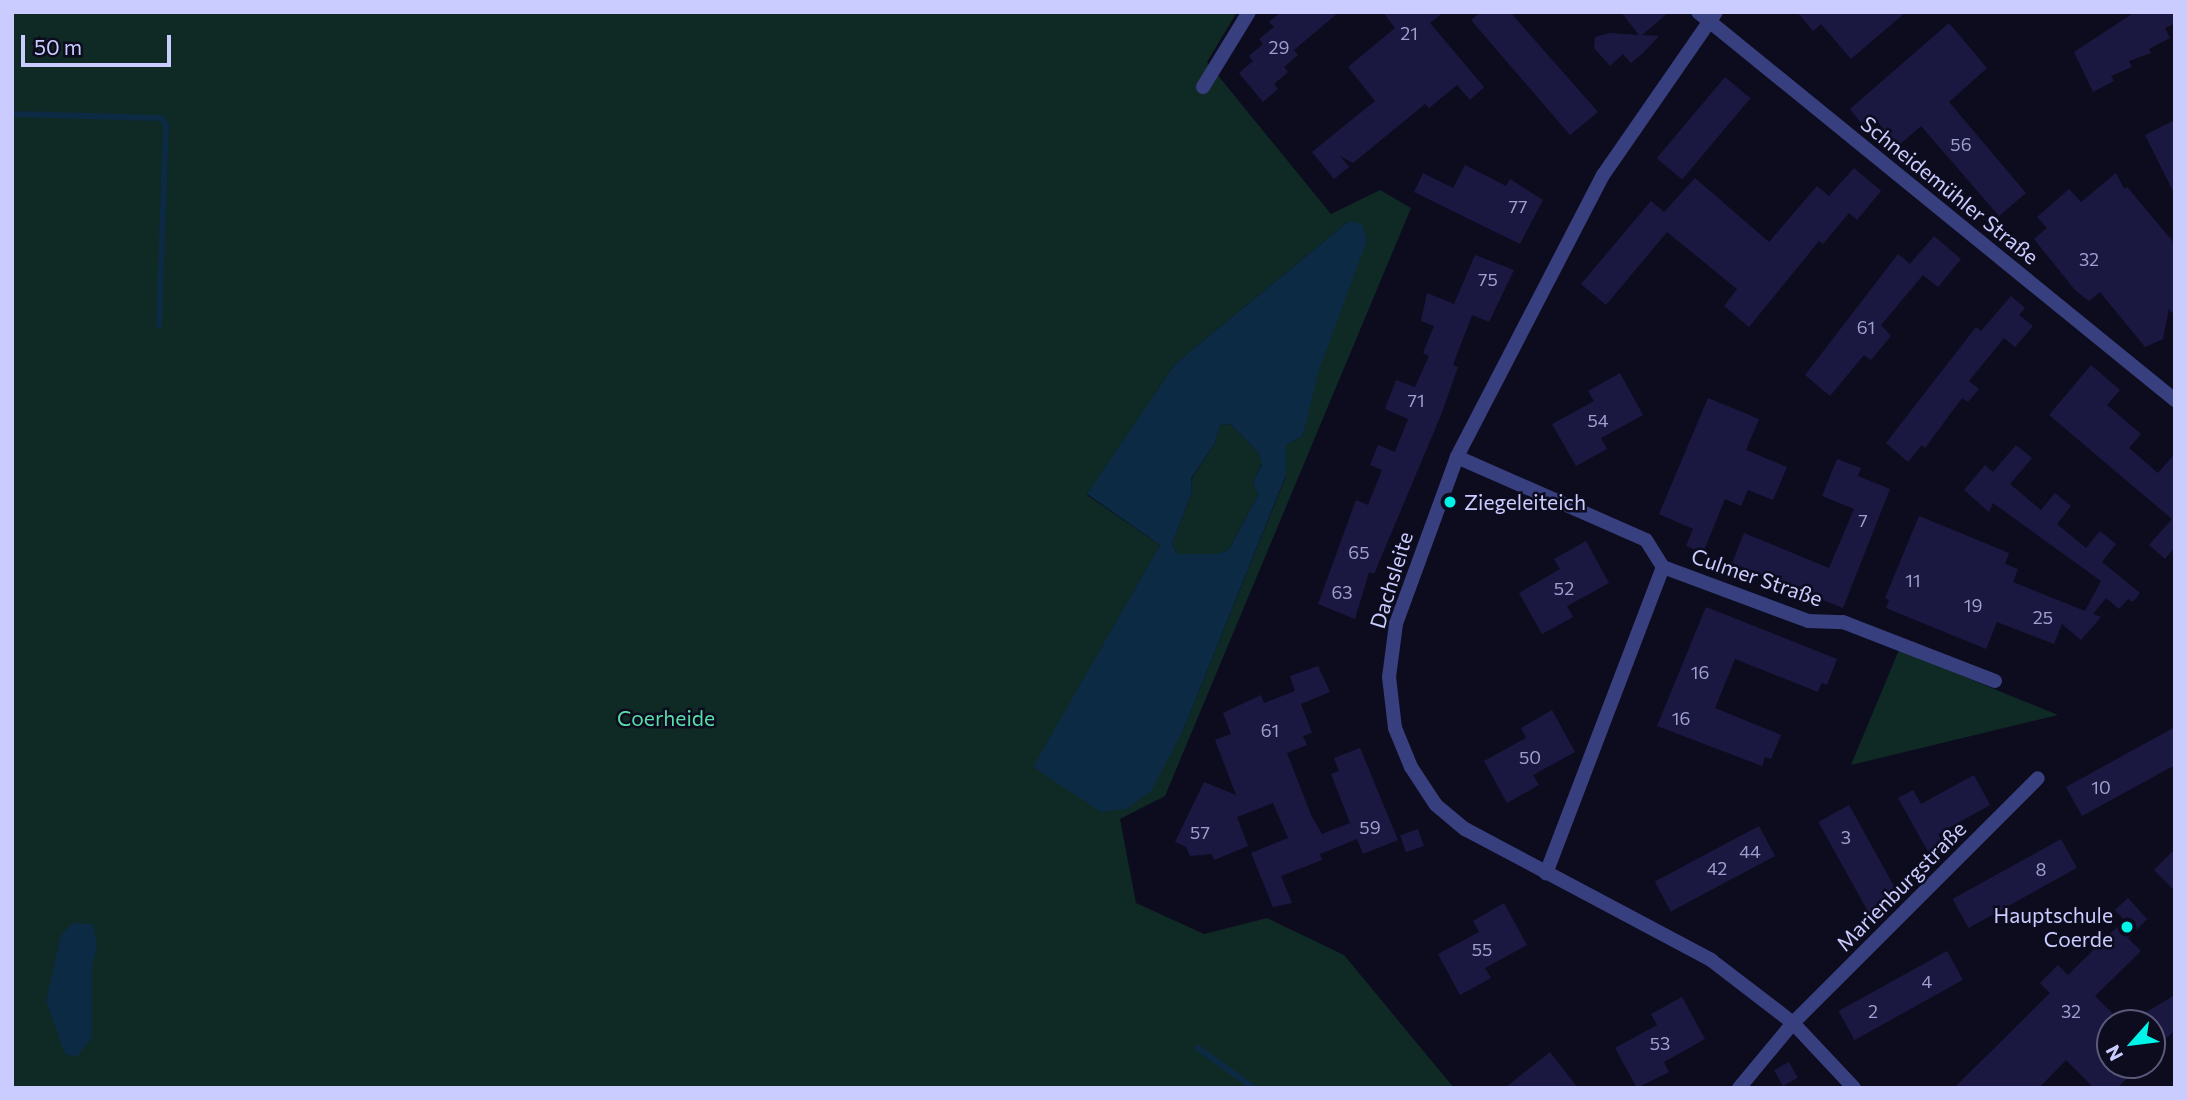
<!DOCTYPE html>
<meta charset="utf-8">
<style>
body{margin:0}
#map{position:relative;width:2187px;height:1100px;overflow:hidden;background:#0d0c1f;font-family:Commissioner,sans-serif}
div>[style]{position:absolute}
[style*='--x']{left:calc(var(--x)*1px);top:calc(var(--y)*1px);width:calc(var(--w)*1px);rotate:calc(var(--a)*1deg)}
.green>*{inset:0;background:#0f2924}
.water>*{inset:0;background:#0c2a44}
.stream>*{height:6px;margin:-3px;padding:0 3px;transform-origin:3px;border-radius:3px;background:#0c2a44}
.building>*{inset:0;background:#1a1840;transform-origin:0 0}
.minor>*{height:14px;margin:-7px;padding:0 7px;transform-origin:7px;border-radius:7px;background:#373f7e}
.dots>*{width:19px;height:19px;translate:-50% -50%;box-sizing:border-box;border:4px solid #0d0c1f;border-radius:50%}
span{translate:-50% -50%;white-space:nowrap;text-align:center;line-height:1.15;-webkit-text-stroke:5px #0d0c1f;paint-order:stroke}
.number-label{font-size:18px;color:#9e9fcf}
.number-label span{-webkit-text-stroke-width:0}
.street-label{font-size:21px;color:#caccff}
.poi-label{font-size:21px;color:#caccff}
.left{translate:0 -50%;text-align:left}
.right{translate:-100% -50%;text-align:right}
.park-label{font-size:21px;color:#57dfa8}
.frame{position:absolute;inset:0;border:14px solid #caccff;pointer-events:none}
.north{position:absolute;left:2096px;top:1009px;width:70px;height:70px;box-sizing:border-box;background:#0d0c1f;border:2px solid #595979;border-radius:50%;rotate:242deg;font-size:19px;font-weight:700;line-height:28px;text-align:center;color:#caccff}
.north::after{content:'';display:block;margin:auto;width:24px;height:32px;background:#00f5e9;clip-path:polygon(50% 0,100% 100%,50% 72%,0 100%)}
.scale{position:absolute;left:21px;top:35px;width:150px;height:32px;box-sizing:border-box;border:4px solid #caccff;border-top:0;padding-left:9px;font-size:21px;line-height:24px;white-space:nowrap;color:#caccff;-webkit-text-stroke:5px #0d0c1f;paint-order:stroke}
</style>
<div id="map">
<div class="green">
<i style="clip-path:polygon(evenodd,12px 12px,1237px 12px,1207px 62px,1331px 214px,1380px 190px,1411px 208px,1165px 796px,1120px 819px,1136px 903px,1204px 934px,1267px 918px,1344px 955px,1454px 1088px,12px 1088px,12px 12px,1349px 221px,1303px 436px,1286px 445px,1286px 476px,1184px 728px,1102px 812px,1034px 767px,1160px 545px,1087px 495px,1175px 364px,1349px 221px)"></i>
<i style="clip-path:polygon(1230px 424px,1259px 453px,1262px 463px,1253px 482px,1258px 495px,1229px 549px,1219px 554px,1177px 554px,1172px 544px,1192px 492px,1191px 480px,1215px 443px,1220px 425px)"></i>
<i style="clip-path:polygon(1899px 650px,2058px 715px,1851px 765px)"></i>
</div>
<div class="water">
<i style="clip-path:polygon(evenodd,1349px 221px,1362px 224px,1367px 240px,1318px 373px,1303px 436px,1286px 445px,1286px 475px,1184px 728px,1152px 790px,1127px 809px,1101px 812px,1033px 767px,1160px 545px,1087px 494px,1175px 364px,1349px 221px,1230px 424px,1259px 453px,1262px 464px,1253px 482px,1258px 495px,1229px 549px,1219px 554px,1177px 554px,1172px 544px,1192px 492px,1191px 479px,1215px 443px,1220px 425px,1230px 424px)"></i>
<i style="clip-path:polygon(73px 923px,93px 924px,97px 946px,92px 966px,92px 1037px,77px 1057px,65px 1054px,46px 1001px,61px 935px)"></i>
</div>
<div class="stream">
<i style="--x:12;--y:114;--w:149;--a:1.5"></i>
<i style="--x:161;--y:118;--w:9;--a:54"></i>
<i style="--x:166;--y:125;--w:201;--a:92"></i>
<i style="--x:1198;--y:1048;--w:69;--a:35.5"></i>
</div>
<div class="building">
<i style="clip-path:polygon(1281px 12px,1339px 12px,1294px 50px,1298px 55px,1284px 67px,1288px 72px,1274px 84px,1278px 89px,1263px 102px,1239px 73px,1253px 61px,1249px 56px,1263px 44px,1259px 39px,1274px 27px,1269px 22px)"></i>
<i style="clip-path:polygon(1383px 12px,1444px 12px,1430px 23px,1484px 87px,1470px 100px,1457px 85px,1429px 108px,1425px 104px,1353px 163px,1340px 156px,1349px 167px,1334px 179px,1312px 152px,1375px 101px,1348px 67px,1395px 28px)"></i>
<i style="clip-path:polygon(1481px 12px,1510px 12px,1598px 112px,1570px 135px,1471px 20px)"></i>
<i style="clip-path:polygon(1621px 12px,1669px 12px,1642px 35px,1659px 36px,1643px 53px,1631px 63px,1623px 54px,1610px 66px,1594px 48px,1595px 37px,1609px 33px,1639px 35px)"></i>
<i style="clip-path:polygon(1797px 12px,1906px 12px,1851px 59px,1821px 24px,1813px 31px)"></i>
<i style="clip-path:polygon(2135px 12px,2175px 12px,2175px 23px,2165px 28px,2170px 38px,2149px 49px,2151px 53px,2129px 61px,2132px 67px,2111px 76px,2114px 81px,2093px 92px,2074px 52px)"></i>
<i style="clip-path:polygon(1949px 23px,1987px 68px,1949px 102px,2026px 193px,1999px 216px,1921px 126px,1898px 146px,1872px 115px,1861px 123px,1850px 109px)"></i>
<i style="left:1725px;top:77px;width:33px;height:106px;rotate:40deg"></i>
<i style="clip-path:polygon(2175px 120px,2175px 195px,2145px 135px)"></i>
<i style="clip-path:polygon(1465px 165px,1506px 186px,1510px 179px,1543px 200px,1520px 244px,1414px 192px,1423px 173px,1453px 188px)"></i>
<i style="clip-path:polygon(1854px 168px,1881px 191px,1857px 220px,1849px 213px,1823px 244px,1819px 241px,1749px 327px,1724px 306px,1737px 289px,1667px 232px,1606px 305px,1581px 284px,1651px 201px,1664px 212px,1695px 178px,1769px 242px,1817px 186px,1829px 196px)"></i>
<i style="clip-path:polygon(2116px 173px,2124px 189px,2127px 187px,2175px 244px,2175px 316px,2169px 309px,2163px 339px,2145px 347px,2100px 292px,2089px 301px,2075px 290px,2034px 239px,2047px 228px,2037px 217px,2069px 189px,2081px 202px)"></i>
<i style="clip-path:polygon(1934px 236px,1961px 259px,1938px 287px,1923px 275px,1881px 325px,1891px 336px,1871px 360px,1864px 355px,1830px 396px,1805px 375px,1898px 254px,1910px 264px)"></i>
<i style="clip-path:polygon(1475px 255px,1514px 270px,1489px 322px,1472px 315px,1453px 365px,1458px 367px,1441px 415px,1374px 574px,1369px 572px,1355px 619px,1318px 604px,1356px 500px,1368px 505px,1382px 470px,1370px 465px,1378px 445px,1395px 452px,1408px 419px,1385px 409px,1396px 380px,1415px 387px,1429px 356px,1423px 353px,1434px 326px,1421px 321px,1427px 293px,1454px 304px)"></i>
<i style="clip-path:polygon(2011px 296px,2025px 308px,2019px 315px,2033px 326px,2015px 347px,2004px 338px,1969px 381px,1979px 389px,1968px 402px,1962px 398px,1925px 448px,1922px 445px,1908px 462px,1886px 443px,1976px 327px,1981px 331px)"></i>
<i style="clip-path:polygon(2091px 365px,2120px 390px,2107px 405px,2141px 434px,2129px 448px,2158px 473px,2175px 454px,2175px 547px,2165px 559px,2149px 545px,2172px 519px,2049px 415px)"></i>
<i style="clip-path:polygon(1620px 373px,1643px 415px,1601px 438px,1607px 449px,1576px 466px,1552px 424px,1594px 401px,1588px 391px)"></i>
<i style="clip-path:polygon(1708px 398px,1759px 419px,1746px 450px,1787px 467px,1773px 500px,1748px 490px,1741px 506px,1725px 499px,1703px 553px,1686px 546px,1693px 529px,1659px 514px)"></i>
<i style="clip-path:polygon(2016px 445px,2032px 458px,2010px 484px,2041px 510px,2055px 493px,2071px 506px,2057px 524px,2086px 548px,2100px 531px,2116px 544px,2102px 562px,2140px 593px,2133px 602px,2128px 599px,2119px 609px,2106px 598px,2093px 614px,2101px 617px,2081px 640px,2062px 624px,2054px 644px,1997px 622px,1986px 649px,1886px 608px,1889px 600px,1885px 598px,1919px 516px,2009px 553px,2005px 564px,2018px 569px,2013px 582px,2085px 611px,2101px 581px,1993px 503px,1989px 512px,1964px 490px,1985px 465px,1993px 472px)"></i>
<i style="clip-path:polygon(1837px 459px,1861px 468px,1858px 476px,1890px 489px,1843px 608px,1732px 563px,1744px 533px,1829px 568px,1854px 509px,1822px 496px)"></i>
<i style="clip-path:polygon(1586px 541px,1609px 583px,1567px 606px,1573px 617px,1542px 634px,1519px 593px,1560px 569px,1554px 559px)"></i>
<i style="clip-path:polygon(1706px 607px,1837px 659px,1827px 685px,1822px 683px,1818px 692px,1735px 659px,1715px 708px,1781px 735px,1771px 759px,1765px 757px,1762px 766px,1657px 726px)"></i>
<i style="clip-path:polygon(1318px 666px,1330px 692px,1301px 704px,1312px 733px,1303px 736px,1307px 745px,1287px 753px,1311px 815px,1322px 834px,1350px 823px,1331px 774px,1339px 771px,1334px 758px,1360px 748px,1398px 840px,1363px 854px,1357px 839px,1320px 854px,1322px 860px,1281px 876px,1292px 903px,1273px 907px,1251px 853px,1288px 838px,1273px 803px,1237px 817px,1248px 846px,1214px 860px,1212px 854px,1190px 856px,1186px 847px,1175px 842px,1204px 782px,1236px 795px,1215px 740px,1231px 734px,1223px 713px,1261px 695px,1264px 703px,1295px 691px,1290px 676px)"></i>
<i style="clip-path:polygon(1552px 710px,1575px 752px,1533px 775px,1539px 785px,1507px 803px,1484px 761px,1526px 738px,1521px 728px)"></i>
<i style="clip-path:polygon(2175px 727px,2175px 765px,2082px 816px,2066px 787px)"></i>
<i style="clip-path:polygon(1974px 775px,1990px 805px,1938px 834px,1946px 849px,1931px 857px,1898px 798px,1913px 790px,1921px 804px)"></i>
<i style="left:1849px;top:805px;width:104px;height:35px;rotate:61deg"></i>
<i style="left:1759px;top:826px;width:34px;height:118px;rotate:62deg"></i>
<i style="left:1418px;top:829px;width:18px;height:19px;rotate:71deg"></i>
<i style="left:2061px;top:839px;width:33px;height:124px;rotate:61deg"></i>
<i style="clip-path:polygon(2175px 849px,2175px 891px,2154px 870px)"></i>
<i style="clip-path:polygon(2128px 898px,2147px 919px,2128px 938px,2141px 951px,2095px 996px,2122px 1023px,2110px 1023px,2110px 1065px,2124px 1065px,2132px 1073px,2117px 1088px,2094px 1088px,2066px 1060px,2039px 1088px,1954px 1088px,2050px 993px,2040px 983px,2058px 965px,2068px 975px,2124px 920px,2115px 910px)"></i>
<i style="clip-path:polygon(1504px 903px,1527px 945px,1485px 968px,1491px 978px,1460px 995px,1438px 954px,1479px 932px,1473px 921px)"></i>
<i style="left:1947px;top:951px;width:33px;height:124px;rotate:61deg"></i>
<i style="clip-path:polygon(2175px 995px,2175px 1030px,2152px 1052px,2152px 1023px,2128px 1023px)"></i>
<i style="clip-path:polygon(1682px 997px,1705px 1039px,1664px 1062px,1669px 1072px,1637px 1088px,1615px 1048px,1657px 1025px,1651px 1014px)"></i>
<i style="clip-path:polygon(1550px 1052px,1578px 1088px,1505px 1088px,1536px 1063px)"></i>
<i style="left:1789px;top:1062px;width:18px;height:17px;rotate:61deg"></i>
</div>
<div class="minor">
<i style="--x:1698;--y:12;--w:615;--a:39.13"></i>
<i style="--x:1716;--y:12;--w:198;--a:124.7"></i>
<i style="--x:1603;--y:175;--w:318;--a:117.4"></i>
<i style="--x:1457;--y:457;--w:178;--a:110.1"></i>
<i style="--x:1396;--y:624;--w:53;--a:97.5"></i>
<i style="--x:1389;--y:677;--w:51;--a:83.3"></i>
<i style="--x:1395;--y:728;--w:42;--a:67.7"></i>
<i style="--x:1411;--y:767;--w:45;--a:56.7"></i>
<i style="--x:1436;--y:805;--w:38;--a:40"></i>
<i style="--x:1465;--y:829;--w:279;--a:28"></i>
<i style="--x:1711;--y:960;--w:103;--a:37.5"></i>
<i style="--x:1793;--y:1023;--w:89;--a:46.8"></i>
<i style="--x:1203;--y:87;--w:88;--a:-58.5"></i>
<i style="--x:1457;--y:457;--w:206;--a:23.7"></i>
<i style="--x:1646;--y:540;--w:32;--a:58"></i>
<i style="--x:1663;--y:567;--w:328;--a:110.9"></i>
<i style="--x:1663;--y:567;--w:155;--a:20.4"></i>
<i style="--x:1808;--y:621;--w:35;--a:2"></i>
<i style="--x:1843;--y:622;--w:163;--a:21.2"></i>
<i style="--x:1739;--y:1088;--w:85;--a:-50.3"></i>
<i style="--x:1793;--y:1023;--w:346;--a:-45"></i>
</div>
<div class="dots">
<i style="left:1450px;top:502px;background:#00f5e9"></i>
<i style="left:2127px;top:927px;background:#00f5e9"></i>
</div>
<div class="number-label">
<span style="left:1409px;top:33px">21</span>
<span style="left:1279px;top:47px">29</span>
<span style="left:1961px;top:144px">56</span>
<span style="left:1518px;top:206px">77</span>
<span style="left:2089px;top:259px">32</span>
<span style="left:1488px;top:279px">75</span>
<span style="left:1866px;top:327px">61</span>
<span style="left:1416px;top:400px">71</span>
<span style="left:1598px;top:420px">54</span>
<span style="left:1863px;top:520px">7</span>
<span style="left:1359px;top:552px">65</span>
<span style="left:1913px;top:580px">11</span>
<span style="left:1564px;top:588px">52</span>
<span style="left:1342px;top:592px">63</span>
<span style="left:1973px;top:605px">19</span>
<span style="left:2043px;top:617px">25</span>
<span style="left:1700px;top:672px">16</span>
<span style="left:1681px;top:718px">16</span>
<span style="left:1270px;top:730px">61</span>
<span style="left:1530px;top:757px">50</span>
<span style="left:2101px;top:787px">10</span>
<span style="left:1370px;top:827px">59</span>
<span style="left:1200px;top:832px">57</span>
<span style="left:1846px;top:837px">3</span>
<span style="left:1750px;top:851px">44</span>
<span style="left:1717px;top:868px">42</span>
<span style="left:2041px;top:869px">8</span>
<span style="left:1482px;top:949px">55</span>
<span style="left:1927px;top:981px">4</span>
<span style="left:1873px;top:1011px">2</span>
<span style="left:2071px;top:1011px">32</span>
<span style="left:1660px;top:1043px">53</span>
</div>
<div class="street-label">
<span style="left:1950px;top:190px;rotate:39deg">Schneidemühler Straße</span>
<span style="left:1757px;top:577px;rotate:19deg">Culmer Straße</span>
<span style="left:1391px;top:580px;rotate:-73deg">Dachsleite</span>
<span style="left:1901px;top:886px;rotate:-45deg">Marienburgstraße</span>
</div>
<div class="poi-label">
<span class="left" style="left:1464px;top:502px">Ziegeleiteich</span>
<span class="right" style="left:2113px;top:927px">Hauptschule<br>Coerde</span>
</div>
<div class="park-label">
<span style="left:666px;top:718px">Coerheide</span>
</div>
<div class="frame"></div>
<div class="north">N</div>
<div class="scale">50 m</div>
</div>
